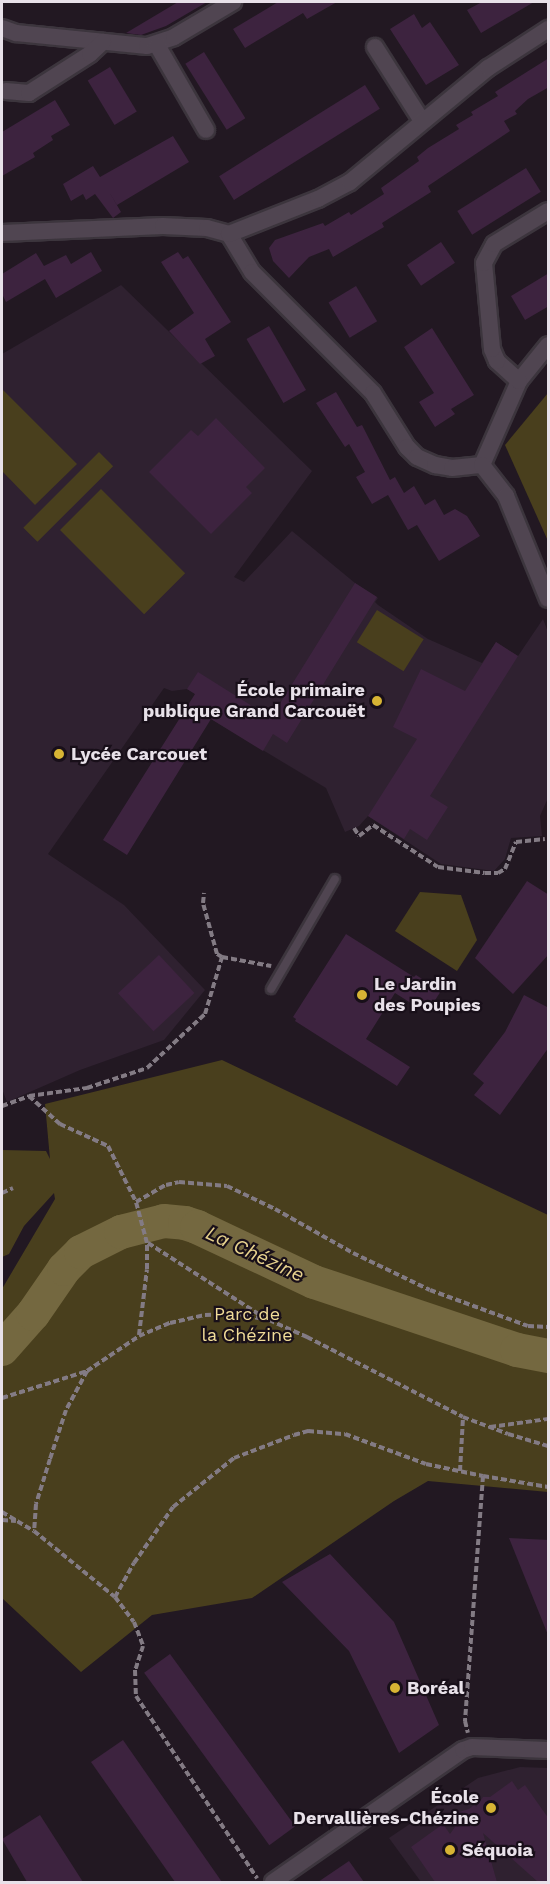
<!DOCTYPE html>
<meta charset="utf-8">
<style>
body{margin:0}
#map{position:relative;width:550px;height:1884px;overflow:hidden;background:#221822;font-family:"Work Sans",sans-serif}
div>[style]{position:absolute}
[style*='--x']{left:calc(var(--x)*1px);top:calc(var(--y)*1px);width:calc(var(--w)*1px);rotate:calc(var(--a)*1deg)}
.built>*{inset:0;background:#2f2130}
.green>*{inset:0;background:#493f1d;transform-origin:0 0}
.river>*{height:34px;margin:-17px;padding:0 17px;transform-origin:17px;border-radius:17px;background:#746840}
.building>*{inset:0;background:#3d233f;transform-origin:0 0}
.path>*{height:4px;margin-top:-2px;transform-origin:0;background:repeating-linear-gradient(90deg,#837b84 0 6px,transparent 0 9px)}
.roads{filter:drop-shadow(2px 0 #3c353d) drop-shadow(-2px 0 #3c353d) drop-shadow(0 2px #3c353d) drop-shadow(0 -2px #3c353d)}
.lane>*{height:8px;margin:-4px;padding:0 4px;transform-origin:4px;border-radius:4px;background:#504551}
.street>*{height:16px;margin:-8px;padding:0 8px;transform-origin:8px;border-radius:8px;background:#504551}
.dots>*{width:16px;height:16px;translate:-50% -50%;box-sizing:border-box;border:3px solid #180f19;border-radius:50%}
span{translate:-50% -50%;white-space:nowrap;text-align:center;line-height:1.15;-webkit-text-stroke:4.5px #180f19;paint-order:stroke}
.poi-label{font-size:18px;color:#e8e1e9;font-weight:700}
.right{translate:-100% -50%;text-align:right}
.left{translate:0 -50%;text-align:left}
.park-label{font-size:18px;color:#f1dc98}
.water-label{font-size:20px;color:#e6d18d;font-style:italic}
.frame{position:absolute;inset:0;border:3px solid #e8e1e9;pointer-events:none}
</style>
<div id="map">
<div class="built">
<i style="clip-path:polygon(121px 285px,312px 471px,234px 577px,244px 582px,292px 531px,355px 583px,378px 598px,375px 602px,378px 605px,428px 639px,482px 663px,496px 642px,518px 656px,543px 619px,548px 632px,548px 798px,540px 816px,542px 836px,511px 838px,505px 859px,494px 871px,441px 864px,368px 816px,359px 826px,345px 832px,326px 788px,211px 719px,218px 708px,187px 689px,172px 691px,164px 688px,48px 854px,124px 905px,205px 990px,164px 1040px,80px 1070px,7px 1102px,2px 1089px,2px 354px)"></i>
<i style="clip-path:polygon(520px 1767px,548px 1768px,548px 1882px,421px 1882px,389px 1838px,478px 1778px)"></i>
</div>
<div class="green">
<i style="clip-path:polygon(2px 389px,77px 464px,35px 505px,2px 471px)"></i>
<i style="clip-path:polygon(548px 393px,548px 541px,505px 445px)"></i>
<i style="left:99px;top:452px;width:20px;height:107px;rotate:45deg"></i>
<i style="left:101px;top:489px;width:119px;height:58px;rotate:45deg"></i>
<i style="left:377px;top:610px;width:55px;height:38px;rotate:32deg"></i>
<i style="clip-path:polygon(420px 892px,461px 895px,477px 940px,457px 971px,395px 931px)"></i>
<i style="clip-path:polygon(222px 1060px,548px 1215px,548px 1492px,428px 1481px,394px 1501px,252px 1598px,152px 1615px,81px 1672px,2px 1598px,2px 1289px,55px 1199px,54px 1193px,24px 1226px,9px 1254px,2px 1257px,2px 1150px,46px 1151px,50px 1159px,45px 1104px)"></i>
</div>
<div class="river">
<i style="--x:2;--y:1349;--w:47;--a:-48.5"></i>
<i style="--x:33;--y:1314;--w:55;--a:-55.4"></i>
<i style="--x:64;--y:1269;--w:24;--a:-45"></i>
<i style="--x:81;--y:1252;--w:45;--a:-26.6"></i>
<i style="--x:121;--y:1232;--w:44;--a:-14.3"></i>
<i style="--x:164;--y:1221;--w:21;--a:5"></i>
<i style="--x:185;--y:1223;--w:13;--a:18"></i>
<i style="--x:197;--y:1227;--w:129;--a:25.2"></i>
<i style="--x:314;--y:1282;--w:214;--a:18.5"></i>
<i style="--x:517;--y:1350;--w:32;--a:11"></i>
</div>
<div class="building">
<i style="clip-path:polygon(178px 2px,207px 2px,166px 26px,141px 35px,126px 33px)"></i>
<i style="clip-path:polygon(278px 2px,337px 2px,307px 19px,303px 13px,245px 48px,233px 29px)"></i>
<i style="clip-path:polygon(482px 2px,534px 2px,481px 33px,467px 10px)"></i>
<i style="clip-path:polygon(414px 14px,422px 28px,430px 22px,459px 65px,426px 85px,390px 29px)"></i>
<i style="left:204px;top:52px;width:78px;height:22px;rotate:58deg"></i>
<i style="clip-path:polygon(549px 58px,549px 87px,528px 99px,515px 111px,517px 114px,504px 121px,510px 131px,428px 186px,431px 192px,382px 223px,384px 227px,333px 257px,329px 249px,309px 257px,289px 278px,273px 261px,269px 248px,275px 240px,323px 223px,325px 226px,349px 212px,351px 215px,384px 194px,381px 188px,419px 161px,417px 157px,428px 148px,459px 129px,456px 125px,473px 115px,471px 112px,498px 96px,495px 92px)"></i>
<i style="left:110px;top:67px;width:52px;height:26px;rotate:59deg"></i>
<i style="left:365px;top:85px;width:28px;height:172px;rotate:58deg"></i>
<i style="clip-path:polygon(55px 100px,70px 125px,51px 136px,53px 140px,33px 153px,35px 157px,2px 176px,2px 132px)"></i>
<i style="clip-path:polygon(173px 136px,189px 162px,117px 205px,108px 190px,121px 212px,113px 218px,95px 194px,86px 200px,83px 194px,71px 201px,63px 184px,93px 166px,100px 177px)"></i>
<i style="left:526px;top:168px;width:28px;height:81px;rotate:58deg"></i>
<i style="left:441px;top:242px;width:25px;height:41px;rotate:56deg"></i>
<i style="clip-path:polygon(91px 252px,102px 271px,56px 298px,45px 279px,6px 302px,2px 294px,2px 274px,36px 253px,44px 266px,66px 255px,71px 264px)"></i>
<i style="clip-path:polygon(178px 252px,183px 259px,188px 256px,231px 322px,205px 339px,215px 356px,200px 364px,169px 331px,194px 313px,161px 262px)"></i>
<i style="clip-path:polygon(549px 273px,549px 306px,525px 320px,511px 296px)"></i>
<i style="left:356px;top:286px;width:41px;height:32px;rotate:59deg"></i>
<i style="left:269px;top:326px;width:74px;height:26px;rotate:60deg"></i>
<i style="clip-path:polygon(432px 328px,474px 395px,451px 409px,455px 414px,435px 427px,419px 402px,434px 393px,404px 347px)"></i>
<i style="clip-path:polygon(336px 392px,357px 427px,362px 425px,390px 480px,395px 477px,404px 493px,414px 486px,425px 505px,435px 499px,444px 515px,455px 509px,467px 516px,480px 536px,439px 561px,417px 525px,408px 530px,388px 495px,372px 504px,356px 477px,365px 472px,349px 444px,345px 447px,316px 403px)"></i>
<i style="clip-path:polygon(216px 418px,265px 468px,246px 487px,252px 493px,211px 534px,149px 472px,191px 430px,198px 436px)"></i>
<i style="clip-path:polygon(355px 583px,377px 597px,287px 743px,273px 734px,263px 751px,211px 719px,127px 855px,103px 840px,195px 694px,187px 689px,198px 672px,271px 718px)"></i>
<i style="clip-path:polygon(496px 642px,518px 656px,430px 796px,448px 807px,427px 840px,410px 829px,404px 839px,368px 816px,417px 739px,393px 727px,421px 669px,465px 691px)"></i>
<i style="clip-path:polygon(527px 881px,549px 895px,549px 954px,513px 994px,475px 958px)"></i>
<i style="clip-path:polygon(346px 934px,414px 977px,416px 975px,441px 991px,428px 1011px,425px 1012px,395px 993px,366px 1039px,410px 1067px,397px 1086px,295px 1021px,296px 1019px,293px 1017px)"></i>
<i style="left:159px;top:955px;width:52px;height:56px;rotate:47deg"></i>
<i style="clip-path:polygon(524px 995px,549px 1008px,549px 1047px,500px 1115px,474px 1095px,484px 1083px,473px 1074px,505px 1032px)"></i>
<i style="clip-path:polygon(509px 1538px,549px 1540px,549px 1635px,548px 1635px)"></i>
<i style="clip-path:polygon(330px 1554px,394px 1622px,439px 1725px,399px 1753px,349px 1651px,282px 1582px)"></i>
<i style="left:170px;top:1654px;width:213px;height:32px;rotate:54deg"></i>
<i style="clip-path:polygon(123px 1740px,222px 1882px,175px 1882px,91px 1762px)"></i>
<i style="clip-path:polygon(512px 1781px,518px 1790px,525px 1785px,549px 1819px,549px 1882px,538px 1882px,483px 1833px,497px 1882px,435px 1882px,411px 1847px,443px 1824px,450px 1834px,463px 1816px,459px 1812px,469px 1809px,475px 1804px,476px 1807px,483px 1797px,490px 1797px)"></i>
<i style="clip-path:polygon(40px 1815px,83px 1882px,27px 1882px,2px 1839px)"></i>
<i style="clip-path:polygon(349px 1861px,364px 1882px,318px 1882px)"></i>
</div>
<div class="path">
<i style="--x:354;--y:828;--w:9;--a:58"></i>
<i style="--x:359;--y:836;--w:18;--a:-38"></i>
<i style="--x:373;--y:825;--w:77;--a:32.9"></i>
<i style="--x:438;--y:867;--w:47;--a:7.3"></i>
<i style="--x:485;--y:873;--w:13;--a:0"></i>
<i style="--x:498;--y:873;--w:8;--a:-30"></i>
<i style="--x:505;--y:869;--w:29;--a:-68"></i>
<i style="--x:516;--y:842;--w:29;--a:-6"></i>
<i style="--x:222;--y:957;--w:50;--a:10.4"></i>
<i style="--x:29;--y:1096;--w:42;--a:42.1"></i>
<i style="--x:60;--y:1124;--w:53;--a:24.6"></i>
<i style="--x:108;--y:1146;--w:63;--a:63.4"></i>
<i style="--x:2;--y:1106;--w:29;--a:-20"></i>
<i style="--x:29;--y:1096;--w:59;--a:-7.9"></i>
<i style="--x:87;--y:1088;--w:63;--a:-18.4"></i>
<i style="--x:147;--y:1068;--w:79;--a:-43"></i>
<i style="--x:205;--y:1014;--w:59;--a:-73.4"></i>
<i style="--x:222;--y:957;--w:6;--a:-149"></i>
<i style="--x:217;--y:954;--w:53;--a:-105.4"></i>
<i style="--x:203;--y:903;--w:10;--a:-84"></i>
<i style="--x:2;--y:1193;--w:12;--a:-24"></i>
<i style="--x:148;--y:1243;--w:139;--a:32.7"></i>
<i style="--x:139;--y:1335;--w:66;--a:-83.1"></i>
<i style="--x:147;--y:1269;--w:26;--a:-90"></i>
<i style="--x:147;--y:1243;--w:42;--a:-105"></i>
<i style="--x:136;--y:1202;--w:34;--a:-30"></i>
<i style="--x:166;--y:1185;--w:13;--a:-13"></i>
<i style="--x:179;--y:1182;--w:48;--a:4.8"></i>
<i style="--x:227;--y:1186;--w:53;--a:25.6"></i>
<i style="--x:275;--y:1209;--w:90;--a:29.4"></i>
<i style="--x:353;--y:1253;--w:85;--a:25.7"></i>
<i style="--x:430;--y:1290;--w:104;--a:20.2"></i>
<i style="--x:528;--y:1326;--w:20;--a:3"></i>
<i style="--x:87;--y:1371;--w:44;--a:118.3"></i>
<i style="--x:66;--y:1410;--w:52;--a:108.1"></i>
<i style="--x:50;--y:1459;--w:47;--a:107.3"></i>
<i style="--x:36;--y:1504;--w:27;--a:94"></i>
<i style="--x:34;--y:1531;--w:104;--a:39.2"></i>
<i style="--x:115;--y:1597;--w:39;--a:-61"></i>
<i style="--x:134;--y:1563;--w:68;--a:-55.1"></i>
<i style="--x:173;--y:1507;--w:78;--a:-38.8"></i>
<i style="--x:234;--y:1458;--w:64;--a:-21"></i>
<i style="--x:294;--y:1435;--w:15;--a:-16"></i>
<i style="--x:308;--y:1431;--w:37;--a:5"></i>
<i style="--x:345;--y:1434;--w:86;--a:20.3"></i>
<i style="--x:426;--y:1464;--w:58;--a:11.9"></i>
<i style="--x:483;--y:1476;--w:246;--a:94.2"></i>
<i style="--x:465;--y:1721;--w:12;--a:76"></i>
<i style="--x:2;--y:1398;--w:89;--a:-17.6"></i>
<i style="--x:87;--y:1371;--w:63;--a:-33.9"></i>
<i style="--x:139;--y:1336;--w:34;--a:-23"></i>
<i style="--x:170;--y:1323;--w:36;--a:-13"></i>
<i style="--x:205;--y:1315;--w:33;--a:-2"></i>
<i style="--x:238;--y:1314;--w:32;--a:11"></i>
<i style="--x:269;--y:1320;--w:42;--a:24.1"></i>
<i style="--x:307;--y:1337;--w:175;--a:27.1"></i>
<i style="--x:463;--y:1417;--w:48;--a:20.7"></i>
<i style="--x:508;--y:1434;--w:42;--a:16.7"></i>
<i style="--x:490;--y:1427;--w:59;--a:-7.9"></i>
<i style="--x:460;--y:1471;--w:54;--a:-86.8"></i>
<i style="--x:483;--y:1476;--w:66;--a:9.6"></i>
<i style="--x:2;--y:1512;--w:37;--a:31"></i>
<i style="--x:2;--y:1520;--w:14;--a:4"></i>
<i style="--x:115;--y:1597;--w:31;--a:53"></i>
<i style="--x:134;--y:1622;--w:26;--a:69"></i>
<i style="--x:143;--y:1646;--w:25;--a:108"></i>
<i style="--x:135;--y:1670;--w:26;--a:88"></i>
<i style="--x:136;--y:1696;--w:219;--a:56.4"></i>
</div>
<div class="roads">
<div class="lane">
<i style="--x:271;--y:989;--w:127;--a:-59.8"></i>
</div>
<div class="street">
<i style="--x:2;--y:28;--w:15;--a:20"></i>
<i style="--x:16;--y:33;--w:132;--a:5.7"></i>
<i style="--x:147;--y:46;--w:28;--a:-18"></i>
<i style="--x:174;--y:37;--w:69;--a:-30.7"></i>
<i style="--x:157;--y:45;--w:98;--a:60"></i>
<i style="--x:375;--y:47;--w:88;--a:57.6"></i>
<i style="--x:6;--y:91;--w:23;--a:5"></i>
<i style="--x:29;--y:93;--w:72;--a:-32.6"></i>
<i style="--x:90;--y:54;--w:18;--a:-43"></i>
<i style="--x:2;--y:233;--w:161;--a:-2.5"></i>
<i style="--x:163;--y:226;--w:44;--a:2.6"></i>
<i style="--x:207;--y:228;--w:23;--a:15"></i>
<i style="--x:229;--y:234;--w:44;--a:58.8"></i>
<i style="--x:252;--y:272;--w:171;--a:45"></i>
<i style="--x:373;--y:393;--w:64;--a:57.8"></i>
<i style="--x:407;--y:447;--w:14;--a:45"></i>
<i style="--x:417;--y:457;--w:20;--a:24"></i>
<i style="--x:435;--y:465;--w:17;--a:10"></i>
<i style="--x:452;--y:468;--w:30;--a:-6"></i>
<i style="--x:482;--y:465;--w:92;--a:-66.2"></i>
<i style="--x:519;--y:381;--w:46;--a:-51.1"></i>
<i style="--x:229;--y:234;--w:96;--a:-21.5"></i>
<i style="--x:318;--y:199;--w:36;--a:-28"></i>
<i style="--x:350;--y:182;--w:179;--a:-39.6"></i>
<i style="--x:488;--y:68;--w:72;--a:-33"></i>
<i style="--x:519;--y:381;--w:30;--a:-138"></i>
<i style="--x:497;--y:361;--w:13;--a:-113"></i>
<i style="--x:492;--y:349;--w:86;--a:-95.3"></i>
<i style="--x:484;--y:263;--w:21;--a:-62"></i>
<i style="--x:494;--y:244;--w:63;--a:-31.4"></i>
<i style="--x:482;--y:465;--w:39;--a:52"></i>
<i style="--x:506;--y:496;--w:111;--a:67.8"></i>
<i style="--x:273;--y:1882;--w:231;--a:-34.8"></i>
<i style="--x:463;--y:1750;--w:9;--a:-18"></i>
<i style="--x:472;--y:1747;--w:76;--a:2.3"></i>
</div>
</div>
<div class="dots">
<i style="left:377px;top:701px;background:#d7b434"></i>
<i style="left:59px;top:754px;background:#d7b434"></i>
<i style="left:362px;top:995px;background:#d7b434"></i>
<i style="left:395px;top:1688px;background:#d7b434"></i>
<i style="left:491px;top:1808px;background:#d7b434"></i>
<i style="left:450px;top:1850px;background:#d7b434"></i>
</div>
<div class="poi-label">
<span class="right" style="left:365px;top:701px">École primaire<br>publique Grand Carcouët</span>
<span class="left" style="left:71px;top:754px">Lycée Carcouet</span>
<span class="left" style="left:374px;top:995px">Le Jardin<br>des Poupies</span>
<span class="left" style="left:407px;top:1688px">Boréal</span>
<span class="right" style="left:479px;top:1808px">École<br>Dervallières-Chézine</span>
<span class="left" style="left:462px;top:1850px">Séquoia</span>
</div>
<div class="park-label">
<span style="left:247px;top:1325px">Parc de<br>la Chézine</span>
</div>
<div class="water-label">
<span style="left:255px;top:1254px;rotate:25deg">La Chézine</span>
</div>
<div class="frame"></div>
</div>
